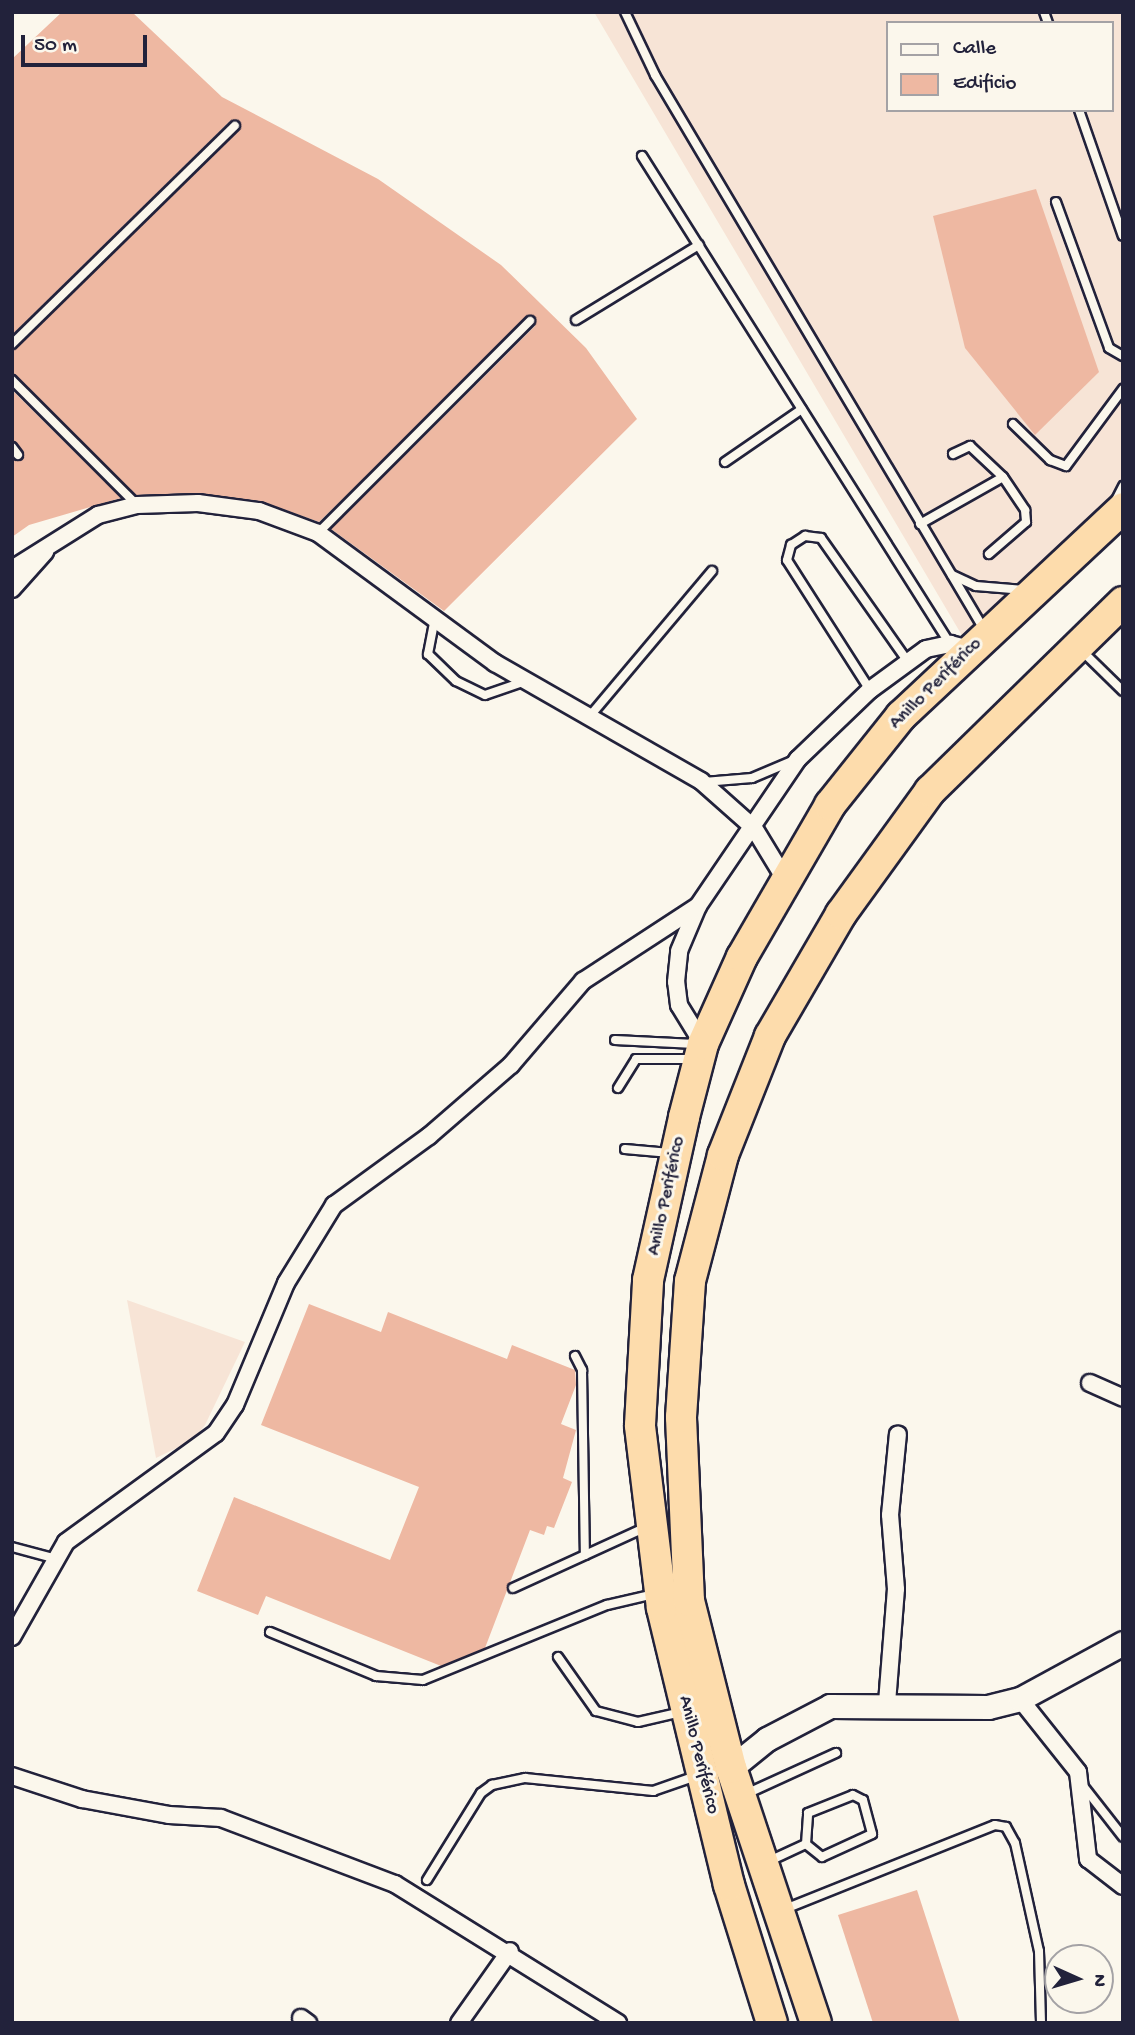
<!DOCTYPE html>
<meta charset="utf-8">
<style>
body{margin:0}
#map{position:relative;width:1135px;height:2035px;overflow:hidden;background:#fbf7ec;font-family:"Gochi Hand",sans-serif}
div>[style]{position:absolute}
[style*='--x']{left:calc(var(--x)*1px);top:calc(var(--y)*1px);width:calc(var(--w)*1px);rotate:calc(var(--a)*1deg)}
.built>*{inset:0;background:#f7e4d6}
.building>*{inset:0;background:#eeb8a2}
.roads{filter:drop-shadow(2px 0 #22223b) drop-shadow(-2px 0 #22223b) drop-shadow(0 2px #22223b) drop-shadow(0 -2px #22223b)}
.lane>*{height:8px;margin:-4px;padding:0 4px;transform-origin:4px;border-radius:4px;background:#fbf7ec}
.street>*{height:16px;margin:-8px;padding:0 8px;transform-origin:8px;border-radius:8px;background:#fbf7ec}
.secondary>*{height:23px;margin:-11.5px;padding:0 11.5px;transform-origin:11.5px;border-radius:11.5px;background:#fbf7ec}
.highway>*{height:30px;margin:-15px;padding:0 15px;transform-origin:15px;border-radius:15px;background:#fddcac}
span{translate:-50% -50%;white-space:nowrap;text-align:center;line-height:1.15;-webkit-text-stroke:6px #fbf7ec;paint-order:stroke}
.street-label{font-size:19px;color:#22223b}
.frame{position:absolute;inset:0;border:14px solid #22223b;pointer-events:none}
.legend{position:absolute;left:886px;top:21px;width:228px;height:91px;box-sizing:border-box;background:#fbf7ec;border:2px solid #a4a2a5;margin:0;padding:9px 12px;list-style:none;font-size:21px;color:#22223b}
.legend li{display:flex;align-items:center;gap:14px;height:35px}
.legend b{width:35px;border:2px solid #a4a2a5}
.north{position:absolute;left:1044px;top:1944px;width:70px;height:70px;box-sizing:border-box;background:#fbf7ec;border:2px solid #a4a2a5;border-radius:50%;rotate:94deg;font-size:19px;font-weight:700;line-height:28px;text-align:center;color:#22223b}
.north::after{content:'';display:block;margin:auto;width:24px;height:32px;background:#22223b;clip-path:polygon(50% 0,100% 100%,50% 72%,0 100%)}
.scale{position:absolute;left:21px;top:35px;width:126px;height:32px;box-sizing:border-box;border:4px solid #22223b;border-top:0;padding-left:9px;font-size:21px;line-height:24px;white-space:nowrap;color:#22223b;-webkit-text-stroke:5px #fbf7ec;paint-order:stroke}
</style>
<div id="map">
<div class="built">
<i style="clip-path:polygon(evenodd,594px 12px,1123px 12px,1123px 508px,970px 649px,594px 12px,888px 23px,1112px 23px,1112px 110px,888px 110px,888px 23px)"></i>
<i style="clip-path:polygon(127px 1300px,245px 1342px,205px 1425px,193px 1440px,156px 1458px)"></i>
</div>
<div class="building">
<i style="clip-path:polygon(62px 12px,132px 12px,222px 97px,378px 179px,501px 265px,586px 348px,637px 419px,444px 611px,331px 529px,535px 326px,532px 315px,319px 522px,260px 501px,198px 493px,136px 495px,12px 374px,12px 350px,241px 127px,237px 120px,230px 121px,12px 335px,12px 59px)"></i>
<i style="clip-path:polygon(1036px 189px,1099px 372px,1035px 435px,965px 348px,933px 216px)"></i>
<i style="clip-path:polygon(12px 390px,121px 498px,29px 525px,12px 537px,12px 458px,19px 461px,24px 455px,12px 441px)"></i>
<i style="clip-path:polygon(309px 1304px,381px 1332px,388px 1312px,507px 1359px,512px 1345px,575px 1370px,576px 1385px,561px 1424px,576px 1430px,563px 1478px,572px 1482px,554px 1528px,547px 1526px,544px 1535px,530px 1530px,485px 1648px,441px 1666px,266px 1596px,258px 1615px,197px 1591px,234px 1497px,390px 1560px,419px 1487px,261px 1425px)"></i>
<i style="clip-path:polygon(917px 1890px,960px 2023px,873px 2023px,838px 1915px)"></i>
</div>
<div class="roads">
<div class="lane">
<i style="--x:625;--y:12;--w:70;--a:64.5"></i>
<i style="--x:655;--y:75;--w:647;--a:59.31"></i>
<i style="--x:1044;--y:12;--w:12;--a:70"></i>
<i style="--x:1079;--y:110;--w:133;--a:70.8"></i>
<i style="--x:642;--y:156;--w:577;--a:57.74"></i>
<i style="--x:1056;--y:202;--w:155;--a:70"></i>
<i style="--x:1109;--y:348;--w:16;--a:30"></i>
<i style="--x:576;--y:320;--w:144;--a:-31.4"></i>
<i style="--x:12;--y:344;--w:312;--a:-44.4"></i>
<i style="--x:12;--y:380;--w:177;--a:45"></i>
<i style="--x:1013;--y:424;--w:52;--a:44.2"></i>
<i style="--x:1050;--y:460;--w:17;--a:21"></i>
<i style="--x:1066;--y:466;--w:96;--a:-53.5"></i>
<i style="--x:12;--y:447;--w:10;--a:53"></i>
<i style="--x:953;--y:454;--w:19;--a:-25"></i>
<i style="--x:970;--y:446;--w:45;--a:43.2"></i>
<i style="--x:725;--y:462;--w:93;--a:-34.5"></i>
<i style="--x:1115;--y:502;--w:18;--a:-63"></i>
<i style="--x:920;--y:524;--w:95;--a:-29.5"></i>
<i style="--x:1003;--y:477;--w:40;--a:56"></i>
<i style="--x:1025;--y:510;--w:12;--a:85"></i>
<i style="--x:1026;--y:522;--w:49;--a:139.1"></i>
<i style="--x:318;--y:533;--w:300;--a:-45"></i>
<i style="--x:952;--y:575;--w:26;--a:25"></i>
<i style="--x:976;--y:586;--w:48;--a:4.8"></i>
<i style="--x:434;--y:623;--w:32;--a:101"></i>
<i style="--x:428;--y:654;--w:39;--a:44"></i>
<i style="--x:456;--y:681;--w:32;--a:26"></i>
<i style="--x:485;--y:695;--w:43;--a:-18.9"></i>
<i style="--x:1082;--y:651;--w:57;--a:44.3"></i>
<i style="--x:870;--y:690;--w:154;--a:-122.6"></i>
<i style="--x:787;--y:560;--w:16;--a:-75"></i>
<i style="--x:791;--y:545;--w:17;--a:-33"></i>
<i style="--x:805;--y:536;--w:16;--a:7"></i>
<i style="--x:821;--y:538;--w:151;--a:54.9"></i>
<i style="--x:589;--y:717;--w:191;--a:-49.9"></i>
<i style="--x:704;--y:782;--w:48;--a:-4.8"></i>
<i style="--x:752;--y:778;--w:43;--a:-23"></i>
<i style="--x:615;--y:1040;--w:80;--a:2.9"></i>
<i style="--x:618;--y:1088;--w:34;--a:-58"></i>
<i style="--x:636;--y:1059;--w:57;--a:0"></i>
<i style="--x:625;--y:1149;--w:45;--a:5.1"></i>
<i style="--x:575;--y:1356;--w:16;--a:63"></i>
<i style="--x:582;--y:1370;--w:185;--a:89.1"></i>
<i style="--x:12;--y:1547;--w:42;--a:15"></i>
<i style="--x:513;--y:1588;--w:146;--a:-24.6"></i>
<i style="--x:270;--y:1632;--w:115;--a:22.5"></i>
<i style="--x:376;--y:1676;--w:47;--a:4.9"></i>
<i style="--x:423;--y:1680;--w:199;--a:-22.2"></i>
<i style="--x:607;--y:1605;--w:48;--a:-13.2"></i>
<i style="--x:558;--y:1657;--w:66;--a:54.9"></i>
<i style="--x:596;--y:1711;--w:43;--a:14.7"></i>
<i style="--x:638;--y:1722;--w:44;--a:-13.1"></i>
<i style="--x:1084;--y:1787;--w:63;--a:52"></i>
<i style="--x:746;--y:1794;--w:99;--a:-24.5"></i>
<i style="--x:853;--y:1795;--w:11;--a:27"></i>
<i style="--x:863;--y:1800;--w:35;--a:75"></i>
<i style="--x:872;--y:1834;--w:55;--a:155.3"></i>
<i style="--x:822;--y:1857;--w:21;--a:-141"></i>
<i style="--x:806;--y:1844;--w:31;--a:-86"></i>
<i style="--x:808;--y:1813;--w:48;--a:-21.8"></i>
<i style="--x:767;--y:1862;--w:43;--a:-24.8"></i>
<i style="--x:427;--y:1880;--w:102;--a:-58.2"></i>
<i style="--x:481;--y:1793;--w:14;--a:-36"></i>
<i style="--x:492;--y:1785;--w:34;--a:-12"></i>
<i style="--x:525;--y:1778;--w:129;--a:5.8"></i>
<i style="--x:653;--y:1791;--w:46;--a:-19.2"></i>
<i style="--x:785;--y:1909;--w:226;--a:-21.8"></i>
<i style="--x:995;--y:1825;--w:11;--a:10"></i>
<i style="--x:1006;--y:1827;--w:18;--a:61"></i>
<i style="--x:1015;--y:1843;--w:111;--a:77.5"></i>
<i style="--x:1039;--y:1951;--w:72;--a:88.4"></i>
</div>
<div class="street">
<i style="--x:12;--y:569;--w:102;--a:-32.1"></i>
<i style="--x:98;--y:515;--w:40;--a:-14.4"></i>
<i style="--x:137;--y:505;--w:61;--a:-1.9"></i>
<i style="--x:198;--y:503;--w:62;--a:7.5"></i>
<i style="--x:259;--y:511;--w:63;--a:20.4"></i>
<i style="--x:318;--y:533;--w:220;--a:36.3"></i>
<i style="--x:495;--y:663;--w:237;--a:29.8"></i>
<i style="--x:701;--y:781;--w:71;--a:41.6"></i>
<i style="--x:754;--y:828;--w:60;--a:58.7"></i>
<i style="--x:12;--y:589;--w:50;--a:-48.3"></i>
<i style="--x:703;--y:1044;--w:46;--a:-121.6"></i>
<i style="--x:679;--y:1005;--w:23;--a:-97"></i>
<i style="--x:676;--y:982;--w:31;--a:-84"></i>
<i style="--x:679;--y:951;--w:49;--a:-67.1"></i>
<i style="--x:698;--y:906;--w:178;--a:-55.8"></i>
<i style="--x:798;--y:759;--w:100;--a:-43.8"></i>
<i style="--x:870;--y:690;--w:69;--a:-36.2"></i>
<i style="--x:926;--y:649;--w:25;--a:-12"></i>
<i style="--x:950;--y:644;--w:21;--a:14"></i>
<i style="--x:1090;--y:1383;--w:36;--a:24"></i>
<i style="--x:12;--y:1637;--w:109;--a:-60.4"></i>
<i style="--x:66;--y:1542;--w:185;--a:-36"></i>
<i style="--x:216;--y:1433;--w:34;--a:-56"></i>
<i style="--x:235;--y:1405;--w:132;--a:-67.3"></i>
<i style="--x:286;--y:1283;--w:92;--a:-58.4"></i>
<i style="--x:334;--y:1205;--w:117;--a:-36"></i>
<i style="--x:429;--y:1136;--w:108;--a:-40.9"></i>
<i style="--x:511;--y:1065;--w:111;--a:-49.4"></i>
<i style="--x:583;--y:981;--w:137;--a:-33.1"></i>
<i style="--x:1020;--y:1699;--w:93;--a:51.5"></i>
<i style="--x:1078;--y:1772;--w:88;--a:83.4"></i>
<i style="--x:1088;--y:1859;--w:44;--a:37.6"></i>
<i style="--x:887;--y:1703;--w:114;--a:-85.5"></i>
<i style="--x:896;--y:1589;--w:74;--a:-94.6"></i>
<i style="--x:890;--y:1515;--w:81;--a:-84.4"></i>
<i style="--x:12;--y:1776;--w:74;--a:18.2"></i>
<i style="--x:82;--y:1799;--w:88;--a:10.4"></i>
<i style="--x:169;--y:1815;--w:52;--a:3.3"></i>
<i style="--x:221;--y:1818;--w:186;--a:20.8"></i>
<i style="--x:395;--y:1884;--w:263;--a:31.9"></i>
<i style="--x:301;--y:2018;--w:9;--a:36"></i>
<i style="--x:459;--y:2023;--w:88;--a:-54.7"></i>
</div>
<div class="secondary">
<i style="--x:731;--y:1768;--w:46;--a:-38.9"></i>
<i style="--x:767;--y:1739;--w:71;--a:-27.6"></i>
<i style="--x:830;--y:1706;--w:158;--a:0.4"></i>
<i style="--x:988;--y:1707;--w:33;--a:-14"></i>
<i style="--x:1020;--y:1699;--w:117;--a:-28.5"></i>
</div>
<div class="highway">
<i style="--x:772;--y:2023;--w:145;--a:-107.3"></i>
<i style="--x:729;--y:1885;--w:285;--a:-103.6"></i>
<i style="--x:662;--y:1608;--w:184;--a:-96.9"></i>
<i style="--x:640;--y:1425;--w:145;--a:-86.8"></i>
<i style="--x:648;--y:1280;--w:167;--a:-77.5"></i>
<i style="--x:684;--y:1117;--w:75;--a:-75.4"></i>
<i style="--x:703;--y:1044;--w:95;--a:-65.9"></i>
<i style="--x:742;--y:957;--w:176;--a:-59.9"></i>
<i style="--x:830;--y:805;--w:114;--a:-51.4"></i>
<i style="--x:901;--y:716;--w:304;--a:-43.1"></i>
<i style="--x:816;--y:2023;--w:269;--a:-108.4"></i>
<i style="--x:731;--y:1768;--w:172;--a:-104.1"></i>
<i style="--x:689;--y:1601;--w:184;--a:-92.5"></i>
<i style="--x:681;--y:1417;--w:136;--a:-86.2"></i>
<i style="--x:690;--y:1281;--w:130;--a:-75.3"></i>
<i style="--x:723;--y:1155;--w:128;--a:-68.4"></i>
<i style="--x:770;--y:1036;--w:141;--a:-59.8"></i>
<i style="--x:841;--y:914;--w:152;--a:-54.1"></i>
<i style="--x:930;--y:791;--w:270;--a:-44.4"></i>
</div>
</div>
<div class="street-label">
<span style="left:936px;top:684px;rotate:-45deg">Anillo Periférico</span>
<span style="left:667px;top:1196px;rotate:-78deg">Anillo Periférico</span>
<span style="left:698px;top:1755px;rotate:76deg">Anillo Periférico</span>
</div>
<div class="frame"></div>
<ul class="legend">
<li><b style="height:9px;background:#fbf7ec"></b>Calle</li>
<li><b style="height:19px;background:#eeb8a2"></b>Edificio</li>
</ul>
<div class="north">N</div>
<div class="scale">50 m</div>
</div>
